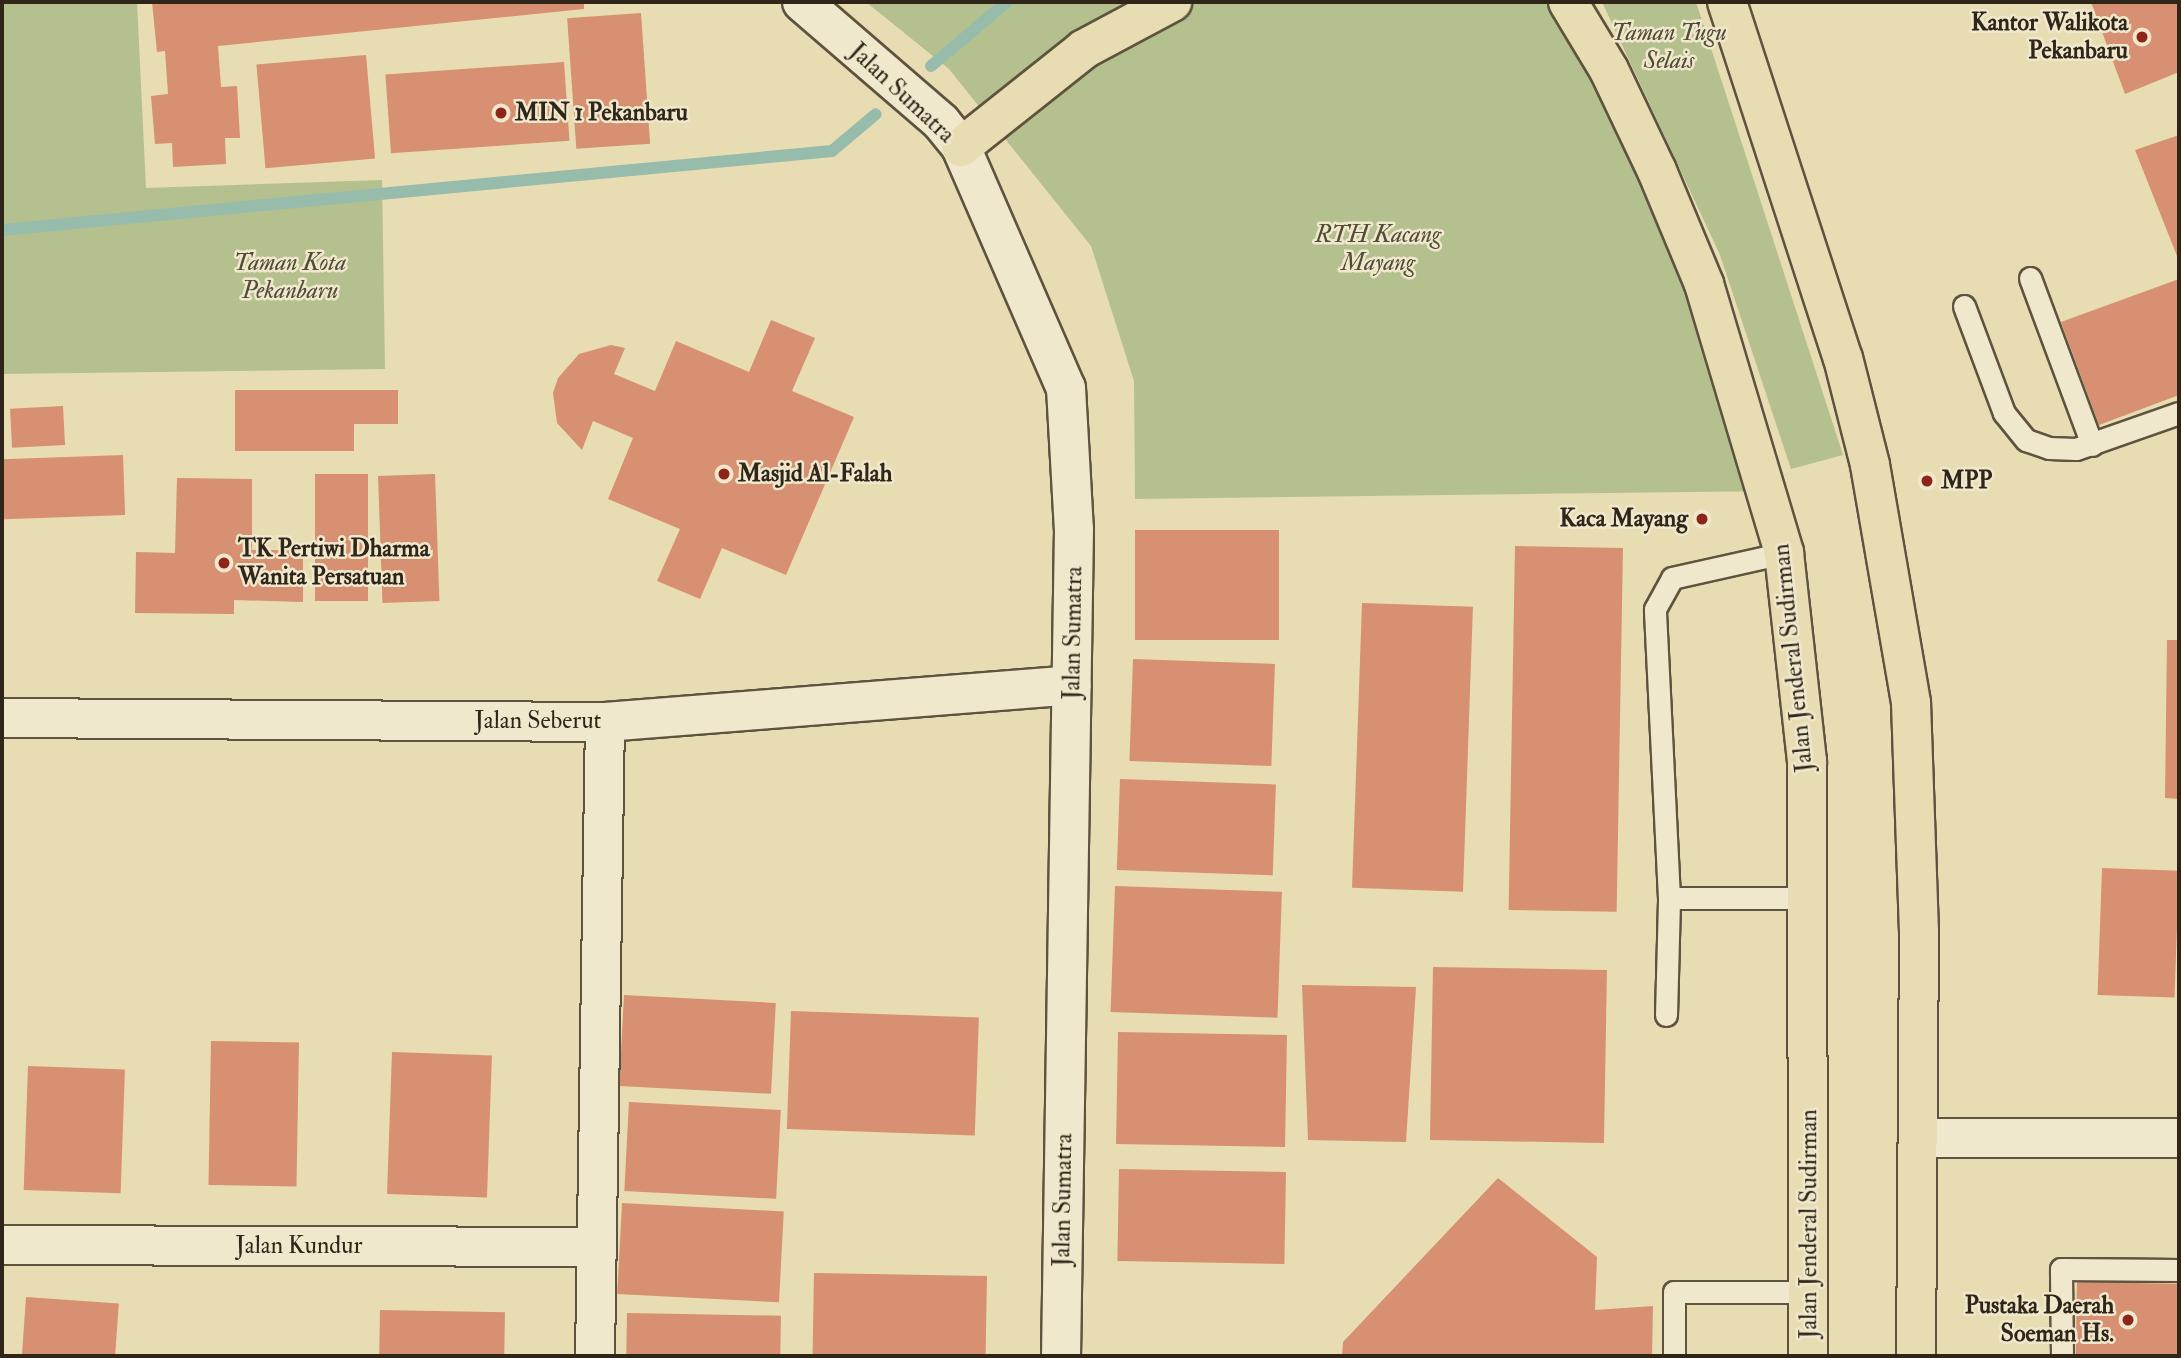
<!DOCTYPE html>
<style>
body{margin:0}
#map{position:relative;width:2181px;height:1358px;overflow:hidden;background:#e8dcb2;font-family:"IM FELL Double Pica",serif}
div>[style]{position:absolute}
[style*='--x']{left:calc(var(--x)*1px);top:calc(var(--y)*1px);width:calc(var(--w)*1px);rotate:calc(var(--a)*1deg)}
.green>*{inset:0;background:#b4c18e}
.stream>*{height:12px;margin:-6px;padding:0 6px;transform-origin:6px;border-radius:6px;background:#97bcab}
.building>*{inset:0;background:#d79071;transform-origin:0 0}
.roads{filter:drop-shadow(2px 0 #5e533f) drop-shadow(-2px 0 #5e533f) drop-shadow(0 2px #5e533f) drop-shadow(0 -2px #5e533f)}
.lane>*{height:21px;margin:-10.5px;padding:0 10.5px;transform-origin:10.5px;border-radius:10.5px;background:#f0e8cd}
.street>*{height:38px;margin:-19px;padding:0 19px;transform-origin:19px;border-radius:19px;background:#f0e8cd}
.secondary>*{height:38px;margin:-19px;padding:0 19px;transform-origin:19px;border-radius:19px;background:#f0e8cd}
.primary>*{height:38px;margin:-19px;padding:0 19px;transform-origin:19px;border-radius:19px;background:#e8dcb2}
.dots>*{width:19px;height:19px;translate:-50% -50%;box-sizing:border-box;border:4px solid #f0e8cd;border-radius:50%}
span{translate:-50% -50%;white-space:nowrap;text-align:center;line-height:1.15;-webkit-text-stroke:5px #f0e8cd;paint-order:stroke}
.poi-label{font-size:24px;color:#302519;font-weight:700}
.right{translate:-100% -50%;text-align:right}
.left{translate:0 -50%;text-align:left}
.park-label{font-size:24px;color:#514c36;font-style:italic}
.street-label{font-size:24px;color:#302519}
.frame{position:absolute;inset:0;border:4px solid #302519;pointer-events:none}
</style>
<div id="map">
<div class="green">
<i style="clip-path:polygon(2px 2px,137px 2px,146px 188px,382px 180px,385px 369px,2px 374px)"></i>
<i style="clip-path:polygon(866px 2px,1546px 2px,1617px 87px,1773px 491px,1135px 499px,1134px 381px,1091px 246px,949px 69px)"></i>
<i style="clip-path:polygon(1602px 2px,1696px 2px,1843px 455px,1791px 469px,1720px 255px)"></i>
</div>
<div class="stream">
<i style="--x:931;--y:66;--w:99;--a:-40.1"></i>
<i style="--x:2;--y:230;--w:834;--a:-5.44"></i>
<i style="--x:832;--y:151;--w:57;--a:-40.1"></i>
</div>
<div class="building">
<i style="clip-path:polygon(152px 2px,584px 2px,584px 9px,218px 46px,221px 87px,237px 86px,240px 138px,225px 138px,226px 164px,173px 167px,172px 143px,155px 144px,151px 96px,168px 94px,165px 51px,157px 52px)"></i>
<i style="clip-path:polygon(2091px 2px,2179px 2px,2179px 72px,2125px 94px)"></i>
<i style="left:641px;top:13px;width:131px;height:74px;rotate:86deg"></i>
<i style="left:366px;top:55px;width:104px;height:110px;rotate:85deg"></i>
<i style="left:564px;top:62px;width:79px;height:179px;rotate:86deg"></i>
<i style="clip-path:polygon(2179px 135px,2179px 261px,2135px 150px)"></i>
<i style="clip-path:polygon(2179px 279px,2179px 395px,2099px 425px,2061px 322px)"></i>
<i style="clip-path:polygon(771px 320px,815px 338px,792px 391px,854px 417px,786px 575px,722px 548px,700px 599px,657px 581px,680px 529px,608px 499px,633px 438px,593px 421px,582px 450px,557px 423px,553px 393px,558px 378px,579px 354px,611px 345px,625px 348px,614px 374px,655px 391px,676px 341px,749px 372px)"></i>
<i style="clip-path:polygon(235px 390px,398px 390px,398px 424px,354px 424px,354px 451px,235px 451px)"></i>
<i style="left:63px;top:406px;width:39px;height:53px;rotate:87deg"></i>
<i style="left:123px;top:455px;width:60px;height:121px;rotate:88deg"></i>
<i style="left:315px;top:474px;width:53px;height:127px"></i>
<i style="left:435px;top:474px;width:127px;height:57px;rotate:88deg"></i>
<i style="clip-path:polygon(177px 478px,252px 479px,252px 550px,303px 550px,303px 602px,234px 600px,234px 614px,135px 613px,136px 552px,175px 553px)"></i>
<i style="left:1135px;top:530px;width:144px;height:110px"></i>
<i style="left:1515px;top:546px;width:108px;height:364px;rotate:1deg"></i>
<i style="left:1362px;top:603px;width:111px;height:285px;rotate:2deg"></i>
<i style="clip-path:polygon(2167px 640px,2179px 640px,2179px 799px,2165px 798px)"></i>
<i style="left:1133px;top:659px;width:142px;height:102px;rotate:2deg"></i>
<i style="left:1120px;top:779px;width:156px;height:91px;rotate:2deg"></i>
<i style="left:2102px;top:868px;width:77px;height:127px;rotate:2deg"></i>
<i style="left:1115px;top:886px;width:167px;height:126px;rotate:2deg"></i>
<i style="left:1433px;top:967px;width:174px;height:173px;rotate:1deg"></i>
<i style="clip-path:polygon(1302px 985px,1416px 987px,1406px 1142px,1308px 1140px)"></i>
<i style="left:624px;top:995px;width:152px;height:91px;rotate:3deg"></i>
<i style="left:791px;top:1011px;width:188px;height:118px;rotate:2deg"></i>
<i style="left:1118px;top:1032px;width:169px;height:112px;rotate:1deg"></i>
<i style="left:211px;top:1041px;width:88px;height:144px;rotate:1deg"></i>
<i style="left:392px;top:1052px;width:100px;height:142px;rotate:2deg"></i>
<i style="left:28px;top:1066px;width:97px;height:124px;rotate:2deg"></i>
<i style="left:629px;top:1102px;width:152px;height:89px;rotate:3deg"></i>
<i style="left:1119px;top:1169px;width:167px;height:92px;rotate:1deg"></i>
<i style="clip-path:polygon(1498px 1178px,1597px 1257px,1595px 1310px,1653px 1306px,1652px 1356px,1342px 1356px,1343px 1342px)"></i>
<i style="left:622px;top:1203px;width:162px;height:91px;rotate:3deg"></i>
<i style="left:814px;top:1273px;width:173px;height:83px;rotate:1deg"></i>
<i style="left:2077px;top:1282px;width:102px;height:74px;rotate:1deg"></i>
<i style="left:26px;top:1297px;width:93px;height:59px;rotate:4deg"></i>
<i style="left:380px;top:1310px;width:125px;height:46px;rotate:1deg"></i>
<i style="left:627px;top:1313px;width:154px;height:43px;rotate:1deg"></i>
</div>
<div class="roads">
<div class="lane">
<i style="--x:2030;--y:278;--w:178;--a:69.6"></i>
<i style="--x:1964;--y:306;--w:114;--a:69.5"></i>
<i style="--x:2004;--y:413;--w:35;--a:51"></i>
<i style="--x:2026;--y:440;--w:24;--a:19"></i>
<i style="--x:2049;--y:448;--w:27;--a:2"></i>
<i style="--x:2076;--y:449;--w:109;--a:-19.3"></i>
<i style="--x:1669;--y:898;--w:140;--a:0"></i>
<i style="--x:1666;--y:1015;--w:117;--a:-88.5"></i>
<i style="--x:1669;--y:898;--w:289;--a:-92.8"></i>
<i style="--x:1655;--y:609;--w:35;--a:-61"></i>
<i style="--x:1672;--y:578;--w:115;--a:-12.6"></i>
<i style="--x:1674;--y:1356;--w:64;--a:-90"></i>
<i style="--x:1674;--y:1292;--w:135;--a:0"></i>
<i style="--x:2062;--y:1356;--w:87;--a:-90.7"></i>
<i style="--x:2061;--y:1269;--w:118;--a:0.5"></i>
</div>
<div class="street">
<i style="--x:2;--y:718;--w:603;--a:0.38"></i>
<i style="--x:605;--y:722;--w:468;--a:-4.5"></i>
<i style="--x:2;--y:1245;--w:595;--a:0.19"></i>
<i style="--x:595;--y:1356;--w:634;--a:-89.1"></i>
</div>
<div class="secondary">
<i style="--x:802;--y:2;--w:184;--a:40.8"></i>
<i style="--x:941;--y:122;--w:32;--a:51"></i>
<i style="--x:961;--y:147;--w:263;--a:66.5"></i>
<i style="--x:1066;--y:388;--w:141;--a:86.8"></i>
<i style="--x:1074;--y:529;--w:827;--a:90.9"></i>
<i style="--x:1918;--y:1138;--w:261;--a:0"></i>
</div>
<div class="primary">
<i style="--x:1568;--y:2;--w:79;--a:58.9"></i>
<i style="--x:1609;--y:70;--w:112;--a:64.6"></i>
<i style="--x:1657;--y:171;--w:122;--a:67.4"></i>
<i style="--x:1704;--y:284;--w:281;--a:73.4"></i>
<i style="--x:1784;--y:553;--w:209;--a:83.7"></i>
<i style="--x:1807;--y:761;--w:595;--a:89.9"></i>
<i style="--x:1727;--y:2;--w:374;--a:72"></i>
<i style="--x:1843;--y:358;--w:110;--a:75.8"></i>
<i style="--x:1870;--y:465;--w:242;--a:80.2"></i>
<i style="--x:1911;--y:703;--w:228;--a:88"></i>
<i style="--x:1919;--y:931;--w:425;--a:90.4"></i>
<i style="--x:961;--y:147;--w:157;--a:-38.5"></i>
<i style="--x:1084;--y:49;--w:100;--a:-28.1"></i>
</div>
</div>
<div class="dots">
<i style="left:2142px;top:37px;background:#8f2418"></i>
<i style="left:501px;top:113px;background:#8f2418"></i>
<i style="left:724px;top:474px;background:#8f2418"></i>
<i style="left:1927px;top:481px;background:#8f2418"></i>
<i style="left:1702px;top:519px;background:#8f2418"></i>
<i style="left:224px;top:563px;background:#8f2418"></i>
<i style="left:2128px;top:1320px;background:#8f2418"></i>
</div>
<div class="poi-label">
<span class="right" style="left:2128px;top:37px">Kantor Walikota<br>Pekanbaru</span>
<span class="left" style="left:515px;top:113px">MIN 1 Pekanbaru</span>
<span class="left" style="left:738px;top:474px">Masjid Al-Falah</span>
<span class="left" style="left:1941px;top:481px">MPP</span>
<span class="right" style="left:1688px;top:519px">Kaca Mayang</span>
<span class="left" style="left:238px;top:563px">TK Pertiwi Dharma<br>Wanita Persatuan</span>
<span class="right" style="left:2114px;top:1320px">Pustaka Daerah<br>Soeman Hs.</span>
</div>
<div class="park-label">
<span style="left:1669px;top:47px">Taman Tugu<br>Selais</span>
<span style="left:1378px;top:249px">RTH Kacang<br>Mayang</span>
<span style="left:290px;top:277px">Taman Kota<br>Pekanbaru</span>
</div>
<div class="street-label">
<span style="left:902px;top:93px;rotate:43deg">Jalan Sumatra</span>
<span style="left:1073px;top:633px;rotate:-89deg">Jalan Sumatra</span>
<span style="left:1793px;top:658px;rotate:-96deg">Jalan Jenderal Sudirman</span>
<span style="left:538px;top:721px">Jalan Seberut</span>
<span style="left:1063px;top:1200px;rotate:-89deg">Jalan Sumatra</span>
<span style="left:1809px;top:1224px;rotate:-90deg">Jalan Jenderal Sudirman</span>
<span style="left:299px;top:1246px">Jalan Kundur</span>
</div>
<div class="frame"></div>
</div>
